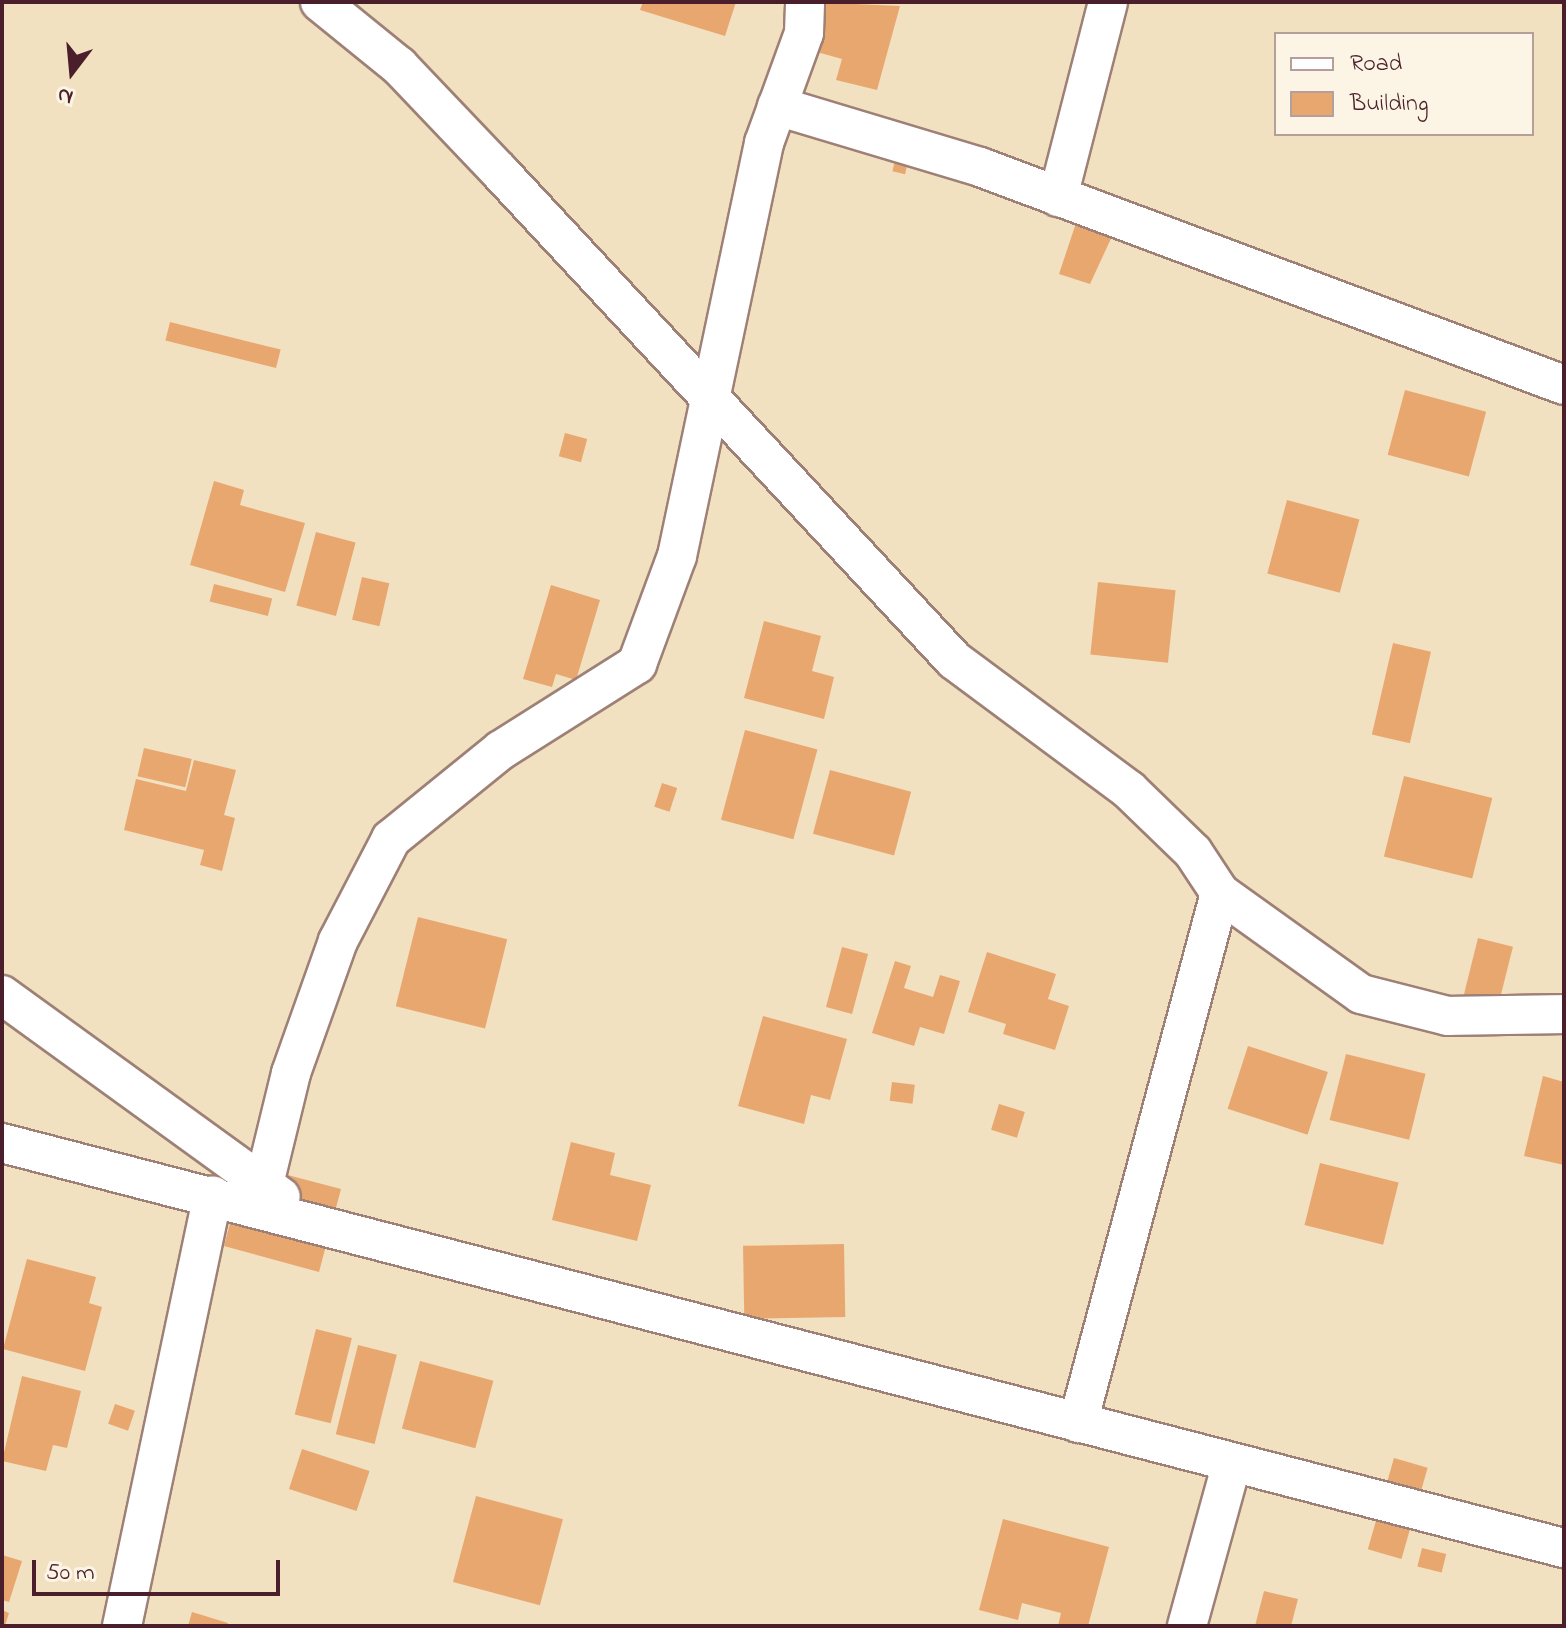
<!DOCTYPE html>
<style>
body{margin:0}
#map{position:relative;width:1566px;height:1628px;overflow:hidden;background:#f1e1c1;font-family:"Indie Flower",sans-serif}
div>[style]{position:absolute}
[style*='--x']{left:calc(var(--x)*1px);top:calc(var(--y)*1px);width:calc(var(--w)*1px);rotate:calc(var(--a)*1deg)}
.building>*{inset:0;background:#e9a770;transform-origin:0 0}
.roads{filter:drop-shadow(2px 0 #9e8076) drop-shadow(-2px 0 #9e8076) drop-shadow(0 2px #9e8076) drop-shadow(0 -2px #9e8076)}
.street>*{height:38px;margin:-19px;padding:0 19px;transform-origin:19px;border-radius:19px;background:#fff}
span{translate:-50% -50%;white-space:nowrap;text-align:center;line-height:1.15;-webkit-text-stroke:8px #fcf5e5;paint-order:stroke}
.frame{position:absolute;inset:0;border:4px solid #4a1f2b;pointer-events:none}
.legend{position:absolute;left:1274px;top:32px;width:260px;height:104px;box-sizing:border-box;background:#fcf5e5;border:2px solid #b59f9b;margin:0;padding:10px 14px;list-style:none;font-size:24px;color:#4a1f2b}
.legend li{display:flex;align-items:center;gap:16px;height:40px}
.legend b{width:40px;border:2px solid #b59f9b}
.north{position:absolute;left:32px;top:32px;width:80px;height:80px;-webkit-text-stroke:6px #fcf5e5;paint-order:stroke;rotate:196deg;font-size:22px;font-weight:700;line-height:32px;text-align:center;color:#4a1f2b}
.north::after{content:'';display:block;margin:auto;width:28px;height:36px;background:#4a1f2b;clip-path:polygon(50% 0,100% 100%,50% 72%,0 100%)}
.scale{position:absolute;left:32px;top:1560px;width:248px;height:36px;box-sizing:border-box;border:4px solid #4a1f2b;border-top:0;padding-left:10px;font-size:24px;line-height:28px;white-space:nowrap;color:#4a1f2b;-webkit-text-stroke:6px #fcf5e5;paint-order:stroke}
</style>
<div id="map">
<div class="building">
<i style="clip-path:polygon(643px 2px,736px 2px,725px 36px,640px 10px)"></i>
<i style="clip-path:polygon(811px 2px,900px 6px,877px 90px,836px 80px,842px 59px,799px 47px)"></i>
<i style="left:898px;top:147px;width:13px;height:25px;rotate:13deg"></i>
<i style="clip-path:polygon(1086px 193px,1126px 206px,1090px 284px,1059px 274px)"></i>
<i style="left:170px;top:322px;width:114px;height:19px;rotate:14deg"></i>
<i style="left:1405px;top:390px;width:84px;height:67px;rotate:15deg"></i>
<i style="left:565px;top:433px;width:23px;height:24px;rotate:15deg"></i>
<i style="clip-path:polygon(214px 481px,244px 490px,240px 505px,305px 523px,285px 592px,190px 565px)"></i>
<i style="left:1287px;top:500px;width:75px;height:76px;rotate:15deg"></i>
<i style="left:316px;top:532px;width:41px;height:76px;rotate:15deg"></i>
<i style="left:362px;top:577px;width:28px;height:44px;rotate:13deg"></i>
<i style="left:1098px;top:582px;width:78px;height:73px;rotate:6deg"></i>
<i style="left:214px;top:584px;width:60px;height:18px;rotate:14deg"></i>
<i style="clip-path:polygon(551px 585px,600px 600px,576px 680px,556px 674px,552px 687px,523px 679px)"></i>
<i style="clip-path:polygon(764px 621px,821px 636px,812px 671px,834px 677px,824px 719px,744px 698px)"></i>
<i style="left:1393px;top:643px;width:39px;height:94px;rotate:13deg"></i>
<i style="left:745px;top:730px;width:75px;height:93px;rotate:15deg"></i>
<i style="left:144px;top:748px;width:49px;height:29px;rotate:13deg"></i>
<i style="clip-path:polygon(194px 760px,236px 770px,224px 815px,235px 818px,222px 871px,200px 865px,204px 850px,124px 830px,136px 779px,186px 791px)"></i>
<i style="left:830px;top:770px;width:84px;height:66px;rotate:15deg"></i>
<i style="left:1404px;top:776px;width:91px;height:83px;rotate:14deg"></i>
<i style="left:662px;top:783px;width:16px;height:25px;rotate:18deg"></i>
<i style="left:418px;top:917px;width:92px;height:92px;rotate:14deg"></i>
<i style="left:1478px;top:938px;width:36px;height:85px;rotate:14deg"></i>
<i style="left:842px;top:947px;width:27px;height:62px;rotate:15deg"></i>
<i style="clip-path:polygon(987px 952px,1056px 974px,1048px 999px,1069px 1006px,1055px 1050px,1003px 1034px,1006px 1024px,968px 1012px)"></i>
<i style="clip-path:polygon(895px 961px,911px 966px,904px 988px,933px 997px,940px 975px,960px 981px,944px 1034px,920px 1027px,914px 1046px,872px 1033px)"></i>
<i style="clip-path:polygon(763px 1016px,847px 1039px,830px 1100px,811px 1095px,804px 1124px,738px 1106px)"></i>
<i style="left:1248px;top:1046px;width:84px;height:66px;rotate:18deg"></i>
<i style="left:1346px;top:1054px;width:82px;height:68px;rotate:14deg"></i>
<i style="clip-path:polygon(1543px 1076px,1564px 1082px,1564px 1165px,1524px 1156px)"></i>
<i style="left:892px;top:1082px;width:23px;height:19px;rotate:7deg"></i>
<i style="left:999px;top:1104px;width:27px;height:27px;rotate:17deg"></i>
<i style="clip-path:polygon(571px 1142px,615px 1153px,610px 1175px,651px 1185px,637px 1241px,552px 1220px)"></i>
<i style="left:1320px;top:1163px;width:81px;height:64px;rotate:14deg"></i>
<i style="clip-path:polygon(280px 1173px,341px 1189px,319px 1272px,224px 1246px,237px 1197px)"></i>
<i style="left:844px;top:1244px;width:73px;height:101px;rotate:89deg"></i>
<i style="clip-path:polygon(27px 1259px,96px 1277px,89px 1303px,102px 1307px,85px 1371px,3px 1349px)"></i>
<i style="left:316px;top:1329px;width:37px;height:88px;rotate:14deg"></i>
<i style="left:358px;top:1345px;width:40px;height:92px;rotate:14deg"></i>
<i style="left:420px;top:1361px;width:76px;height:70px;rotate:15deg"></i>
<i style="clip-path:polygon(22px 1376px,81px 1391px,67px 1448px,53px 1445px,46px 1471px,2px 1461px)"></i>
<i style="left:115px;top:1404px;width:21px;height:21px;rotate:19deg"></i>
<i style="left:302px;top:1449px;width:71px;height:42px;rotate:18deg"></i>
<i style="left:1394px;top:1458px;width:35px;height:95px;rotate:16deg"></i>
<i style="left:476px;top:1496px;width:90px;height:89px;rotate:15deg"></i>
<i style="clip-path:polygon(1003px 1519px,1109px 1547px,1088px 1626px,1058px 1626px,1061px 1613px,1022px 1603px,1018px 1620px,979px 1610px)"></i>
<i style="left:1422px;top:1548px;width:25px;height:19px;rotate:14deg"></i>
<i style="clip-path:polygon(2px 1555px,22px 1561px,9px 1602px,2px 1600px)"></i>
<i style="clip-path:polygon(1264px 1591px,1298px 1599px,1291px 1626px,1255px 1626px)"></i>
<i style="clip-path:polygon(2px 1610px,9px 1613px,5px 1626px,2px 1626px)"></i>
<i style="clip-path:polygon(192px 1612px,228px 1623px,227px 1626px,188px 1626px)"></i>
</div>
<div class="roads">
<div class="street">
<i style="--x:320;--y:2;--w:102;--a:39"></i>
<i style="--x:399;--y:66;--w:145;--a:46.4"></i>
<i style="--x:499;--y:171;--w:668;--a:47.06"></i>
<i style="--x:954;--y:660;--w:218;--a:36.6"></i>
<i style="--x:1129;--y:790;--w:89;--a:44.1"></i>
<i style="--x:1193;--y:852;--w:49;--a:56.6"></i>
<i style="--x:1220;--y:893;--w:173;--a:35.6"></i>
<i style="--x:1361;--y:994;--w:90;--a:14.2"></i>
<i style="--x:1448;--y:1016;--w:116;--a:-1"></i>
<i style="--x:777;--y:106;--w:212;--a:16.7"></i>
<i style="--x:980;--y:167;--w:623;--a:20.47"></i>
<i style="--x:1058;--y:197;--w:201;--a:-75.6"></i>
<i style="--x:2;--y:995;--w:344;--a:35.9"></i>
<i style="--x:2;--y:1143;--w:1614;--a:14.54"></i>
<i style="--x:264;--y:1184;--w:114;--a:-76.3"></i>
<i style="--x:291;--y:1073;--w:140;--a:-70.4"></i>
<i style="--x:338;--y:941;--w:115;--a:-62.5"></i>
<i style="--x:391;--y:839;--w:141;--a:-39"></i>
<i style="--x:501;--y:750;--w:161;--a:-32.3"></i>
<i style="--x:637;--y:664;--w:115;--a:-69.7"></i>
<i style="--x:677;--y:556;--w:422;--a:-78.1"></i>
<i style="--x:764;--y:143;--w:117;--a:-70"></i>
<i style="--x:804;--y:33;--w:31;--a:-88"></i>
<i style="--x:1078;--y:1423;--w:549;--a:-75"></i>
<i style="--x:122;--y:1626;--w:440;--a:-78.1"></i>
<i style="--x:1187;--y:1626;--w:169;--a:-74.6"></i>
</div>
</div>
<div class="frame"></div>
<ul class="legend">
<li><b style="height:10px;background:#fff"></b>Road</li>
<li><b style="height:22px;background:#e9a770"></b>Building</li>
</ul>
<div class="north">N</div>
<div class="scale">50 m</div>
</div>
